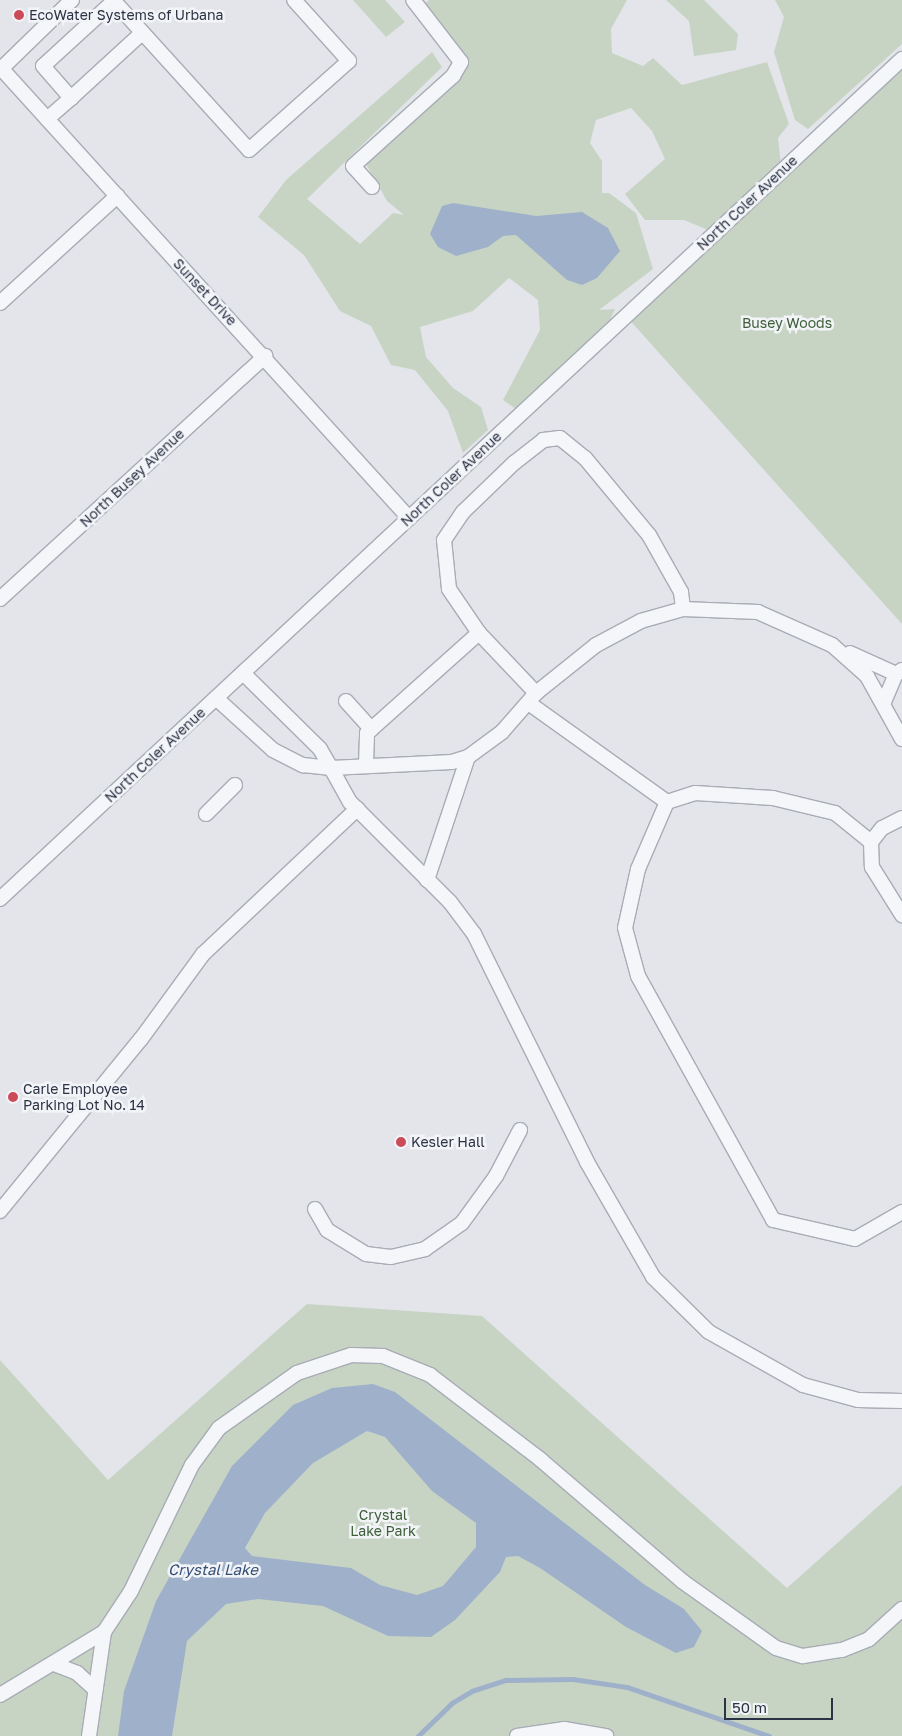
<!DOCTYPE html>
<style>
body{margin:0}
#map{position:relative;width:902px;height:1736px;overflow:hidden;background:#e3e5eb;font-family:"Golos Text",sans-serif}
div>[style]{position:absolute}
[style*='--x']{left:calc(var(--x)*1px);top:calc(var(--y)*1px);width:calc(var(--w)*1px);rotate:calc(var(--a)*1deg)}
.green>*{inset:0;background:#c7d4c4}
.water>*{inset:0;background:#9fb1ca}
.stream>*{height:4.5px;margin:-2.25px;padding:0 2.25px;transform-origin:2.25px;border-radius:2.25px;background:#9fb1ca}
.roads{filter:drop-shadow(1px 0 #a8acb5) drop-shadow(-1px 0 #a8acb5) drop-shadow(0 1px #a8acb5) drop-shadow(0 -1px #a8acb5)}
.minor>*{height:14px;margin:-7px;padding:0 7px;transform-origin:7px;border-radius:7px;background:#f5f6f9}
.dots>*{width:14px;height:14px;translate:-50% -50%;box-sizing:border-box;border:2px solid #f2f4f8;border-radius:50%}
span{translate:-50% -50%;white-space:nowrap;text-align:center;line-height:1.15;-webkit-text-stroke:5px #f2f4f8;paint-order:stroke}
.poi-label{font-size:14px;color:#2b3243}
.left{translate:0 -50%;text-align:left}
.street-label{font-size:14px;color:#2b3243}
.park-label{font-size:14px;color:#3d5e38}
.water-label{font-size:15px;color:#354f76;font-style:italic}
.scale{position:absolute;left:724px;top:1698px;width:109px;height:22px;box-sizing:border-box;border:2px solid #2b3243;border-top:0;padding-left:6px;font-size:15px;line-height:18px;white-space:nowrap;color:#2b3243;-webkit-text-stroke:4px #f2f4f8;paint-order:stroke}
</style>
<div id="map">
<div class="green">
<i style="clip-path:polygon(353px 0,385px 0,405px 22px,386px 37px)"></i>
<i style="clip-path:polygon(429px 0,627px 0,611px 29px,612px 53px,643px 66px,653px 58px,682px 85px,767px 62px,789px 124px,778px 138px,781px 165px,708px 230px,684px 220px,645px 220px,625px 194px,665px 159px,652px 131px,631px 108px,596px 120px,590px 143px,602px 161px,602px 193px,609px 193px,636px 213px,653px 269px,599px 310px,615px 309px,608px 324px,516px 409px,503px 400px,540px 330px,538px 300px,509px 278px,473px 311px,420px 327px,426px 357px,453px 388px,481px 407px,488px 430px,463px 453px,448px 411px,415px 370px,391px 365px,371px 326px,340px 311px,304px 255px,258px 217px,286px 180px,432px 52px,442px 67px,307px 199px,360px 244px,393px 213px,404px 215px,387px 201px,366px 164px,466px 62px,461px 49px,424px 5px)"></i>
<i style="clip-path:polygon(666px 0,704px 0,738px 34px,736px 50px,694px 56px,689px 21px)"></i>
<i style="clip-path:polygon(775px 0,902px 0,902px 44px,808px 129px,795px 120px,774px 52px,784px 17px)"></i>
<i style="clip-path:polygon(902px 59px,902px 624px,626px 316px)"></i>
<i style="clip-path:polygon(307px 1304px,482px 1316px,787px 1588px,902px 1485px,902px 1736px,0 1736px,0 1360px,108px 1480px)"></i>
</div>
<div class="water">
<i style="clip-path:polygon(453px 203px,536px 216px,582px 212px,608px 228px,620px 251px,597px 278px,582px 285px,567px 280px,516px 235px,503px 236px,488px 247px,456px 256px,438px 247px,430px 234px,442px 206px)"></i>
<i style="clip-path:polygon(evenodd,373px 1384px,395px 1392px,645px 1585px,684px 1609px,702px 1631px,694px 1647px,676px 1653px,626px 1627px,540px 1568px,518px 1556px,506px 1557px,500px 1572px,455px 1620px,431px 1637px,388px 1636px,323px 1606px,258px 1599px,226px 1604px,187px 1641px,172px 1736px,118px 1736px,124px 1691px,156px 1601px,232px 1466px,293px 1405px,332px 1388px,373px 1384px,367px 1431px,385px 1437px,432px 1491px,476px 1523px,476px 1547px,443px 1586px,417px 1595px,380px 1585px,351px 1568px,252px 1556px,245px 1548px,265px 1513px,313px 1463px,367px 1431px)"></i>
</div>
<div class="stream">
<i style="--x:418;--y:1736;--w:47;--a:-44.1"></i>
<i style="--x:452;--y:1703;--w:23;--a:-31"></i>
<i style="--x:472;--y:1691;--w:36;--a:-18"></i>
<i style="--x:506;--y:1680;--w:67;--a:-0.9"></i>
<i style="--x:573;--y:1679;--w:55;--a:8.4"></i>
<i style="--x:627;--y:1687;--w:150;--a:19"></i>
</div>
<div class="roads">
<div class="minor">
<i style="--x:113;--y:0;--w:202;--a:47.8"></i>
<i style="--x:249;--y:150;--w:134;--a:-41.7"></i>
<i style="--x:349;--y:61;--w:82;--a:-132"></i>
<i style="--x:114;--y:1;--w:96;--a:137.5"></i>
<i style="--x:43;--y:66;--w:43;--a:48.8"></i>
<i style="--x:71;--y:98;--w:96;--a:-42.5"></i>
<i style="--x:0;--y:67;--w:609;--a:47.8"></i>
<i style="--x:1;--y:69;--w:99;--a:-44.2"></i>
<i style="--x:47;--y:119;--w:32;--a:-41"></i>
<i style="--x:372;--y:187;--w:28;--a:-132"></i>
<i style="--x:353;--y:166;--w:135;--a:-42"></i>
<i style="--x:453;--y:76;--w:16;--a:-60"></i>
<i style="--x:461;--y:62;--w:78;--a:-127.7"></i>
<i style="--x:0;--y:303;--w:159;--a:-42.4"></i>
<i style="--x:0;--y:599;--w:360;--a:-42.5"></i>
<i style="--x:479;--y:633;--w:53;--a:-124.3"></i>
<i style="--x:449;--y:589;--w:49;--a:-95.8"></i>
<i style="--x:444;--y:540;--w:34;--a:-56"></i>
<i style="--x:463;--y:512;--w:71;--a:-43.9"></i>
<i style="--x:514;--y:463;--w:37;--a:-38"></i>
<i style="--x:543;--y:440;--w:17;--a:-7"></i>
<i style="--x:560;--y:438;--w:32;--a:39"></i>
<i style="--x:585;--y:458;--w:100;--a:50.3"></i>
<i style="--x:649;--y:535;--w:65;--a:60.7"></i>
<i style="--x:681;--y:592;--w:17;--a:83"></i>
<i style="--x:850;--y:653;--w:51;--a:24.5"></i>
<i style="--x:896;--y:674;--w:7;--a:-34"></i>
<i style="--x:243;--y:673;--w:108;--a:44.6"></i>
<i style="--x:320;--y:749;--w:22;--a:60"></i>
<i style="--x:216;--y:698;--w:77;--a:42.4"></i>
<i style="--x:273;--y:750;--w:34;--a:27"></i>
<i style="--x:303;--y:765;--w:28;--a:6"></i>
<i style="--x:346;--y:701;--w:38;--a:48"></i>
<i style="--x:884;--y:702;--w:30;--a:-67"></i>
<i style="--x:530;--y:704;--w:168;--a:35.6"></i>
<i style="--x:902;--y:739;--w:72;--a:-119.1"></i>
<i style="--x:867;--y:676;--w:47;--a:-138.5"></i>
<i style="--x:832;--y:645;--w:81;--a:-156"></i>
<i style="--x:758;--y:612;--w:75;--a:-177.7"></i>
<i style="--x:683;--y:609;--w:44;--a:164.1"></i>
<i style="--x:641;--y:621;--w:51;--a:151.9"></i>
<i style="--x:596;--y:645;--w:77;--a:141.3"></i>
<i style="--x:536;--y:693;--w:52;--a:131.1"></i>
<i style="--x:502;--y:732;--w:42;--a:143.7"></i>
<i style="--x:468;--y:757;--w:17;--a:163"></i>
<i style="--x:452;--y:762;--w:121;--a:177.2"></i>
<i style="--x:331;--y:768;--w:39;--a:61"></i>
<i style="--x:350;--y:802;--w:141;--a:45"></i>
<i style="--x:450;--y:902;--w:40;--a:53"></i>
<i style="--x:474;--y:934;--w:254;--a:63.6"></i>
<i style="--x:587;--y:1162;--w:133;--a:60.1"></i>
<i style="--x:653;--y:1277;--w:78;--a:44.5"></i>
<i style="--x:709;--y:1332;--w:108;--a:29.4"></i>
<i style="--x:803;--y:1385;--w:57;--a:15.3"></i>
<i style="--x:858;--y:1400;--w:44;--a:1.3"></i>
<i style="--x:366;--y:764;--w:31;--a:-88"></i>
<i style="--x:367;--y:733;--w:150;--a:-41.8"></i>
<i style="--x:479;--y:633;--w:83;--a:46.5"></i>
<i style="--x:206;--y:814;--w:41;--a:-45"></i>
<i style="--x:902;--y:818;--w:22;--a:153"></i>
<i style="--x:882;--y:828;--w:18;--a:128"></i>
<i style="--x:871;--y:842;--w:25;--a:88"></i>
<i style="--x:872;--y:867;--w:57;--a:58"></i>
<i style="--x:871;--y:842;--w:46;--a:-141.1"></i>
<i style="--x:835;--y:813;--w:64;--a:-166.4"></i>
<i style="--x:773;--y:798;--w:78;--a:-176.3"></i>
<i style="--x:695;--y:793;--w:29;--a:162"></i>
<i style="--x:667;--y:802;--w:73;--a:113.4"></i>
<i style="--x:638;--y:869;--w:60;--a:102.4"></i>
<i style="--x:625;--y:928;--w:50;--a:74.8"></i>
<i style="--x:638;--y:976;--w:279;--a:61"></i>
<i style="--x:773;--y:1220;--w:84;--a:13"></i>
<i style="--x:855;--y:1239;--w:54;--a:-29.9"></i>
<i style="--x:427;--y:880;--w:130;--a:-71.6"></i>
<i style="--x:0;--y:899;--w:1233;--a:-42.96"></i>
<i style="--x:315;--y:1209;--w:24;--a:60"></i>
<i style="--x:327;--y:1230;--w:46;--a:31.6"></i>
<i style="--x:366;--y:1254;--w:25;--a:7"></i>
<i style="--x:391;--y:1257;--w:35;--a:-13"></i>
<i style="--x:425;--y:1249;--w:45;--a:-35.1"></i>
<i style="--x:462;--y:1223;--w:58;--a:-54.1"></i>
<i style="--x:496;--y:1176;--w:52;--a:-62.4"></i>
<i style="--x:0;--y:1211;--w:222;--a:-50.7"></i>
<i style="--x:141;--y:1039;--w:105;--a:-53.9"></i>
<i style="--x:203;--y:954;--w:212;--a:-43.3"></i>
<i style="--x:54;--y:1664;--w:25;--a:21"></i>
<i style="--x:77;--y:1673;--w:25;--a:42"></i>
<i style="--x:0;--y:1695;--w:122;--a:-31.2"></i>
<i style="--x:104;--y:1632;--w:49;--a:-56.6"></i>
<i style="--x:131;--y:1591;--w:140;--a:-64.2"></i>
<i style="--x:192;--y:1465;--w:46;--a:-53.9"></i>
<i style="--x:219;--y:1428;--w:95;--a:-35.2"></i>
<i style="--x:297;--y:1373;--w:57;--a:-18.4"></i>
<i style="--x:351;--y:1355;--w:32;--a:2"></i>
<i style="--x:383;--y:1356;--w:51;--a:22"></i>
<i style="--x:430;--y:1375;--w:140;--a:37.4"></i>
<i style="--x:541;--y:1460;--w:186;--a:40.6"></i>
<i style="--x:682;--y:1581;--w:115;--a:35.5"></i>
<i style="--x:776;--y:1648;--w:28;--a:17"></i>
<i style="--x:803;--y:1656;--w:39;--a:-9"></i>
<i style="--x:842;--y:1650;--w:29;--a:-22"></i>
<i style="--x:869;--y:1639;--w:45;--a:-42.3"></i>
<i style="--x:89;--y:1736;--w:105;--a:-81.8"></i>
<i style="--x:517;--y:1736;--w:48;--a:-8.5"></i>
<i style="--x:564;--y:1729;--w:43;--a:9.5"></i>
</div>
</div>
<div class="dots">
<i style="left:19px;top:15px;background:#cc4b58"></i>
<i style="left:13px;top:1097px;background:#cc4b58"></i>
<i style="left:401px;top:1142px;background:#cc4b58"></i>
</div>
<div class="poi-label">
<span class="left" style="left:29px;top:15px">EcoWater Systems of Urbana</span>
<span class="left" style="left:23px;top:1097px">Carle Employee<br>Parking Lot No. 14</span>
<span class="left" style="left:411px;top:1142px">Kesler Hall</span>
</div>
<div class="street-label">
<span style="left:747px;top:203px;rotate:-43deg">North Coler Avenue</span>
<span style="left:205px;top:292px;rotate:47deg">Sunset Drive</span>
<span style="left:132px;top:478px;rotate:-43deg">North Busey Avenue</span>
<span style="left:451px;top:479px;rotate:-43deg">North Coler Avenue</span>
<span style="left:155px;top:755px;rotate:-43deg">North Coler Avenue</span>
</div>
<div class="park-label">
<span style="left:787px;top:323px">Busey Woods</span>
<span style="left:383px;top:1523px">Crystal<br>Lake Park</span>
</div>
<div class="water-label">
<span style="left:213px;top:1570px">Crystal Lake</span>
</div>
<div class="scale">50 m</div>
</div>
